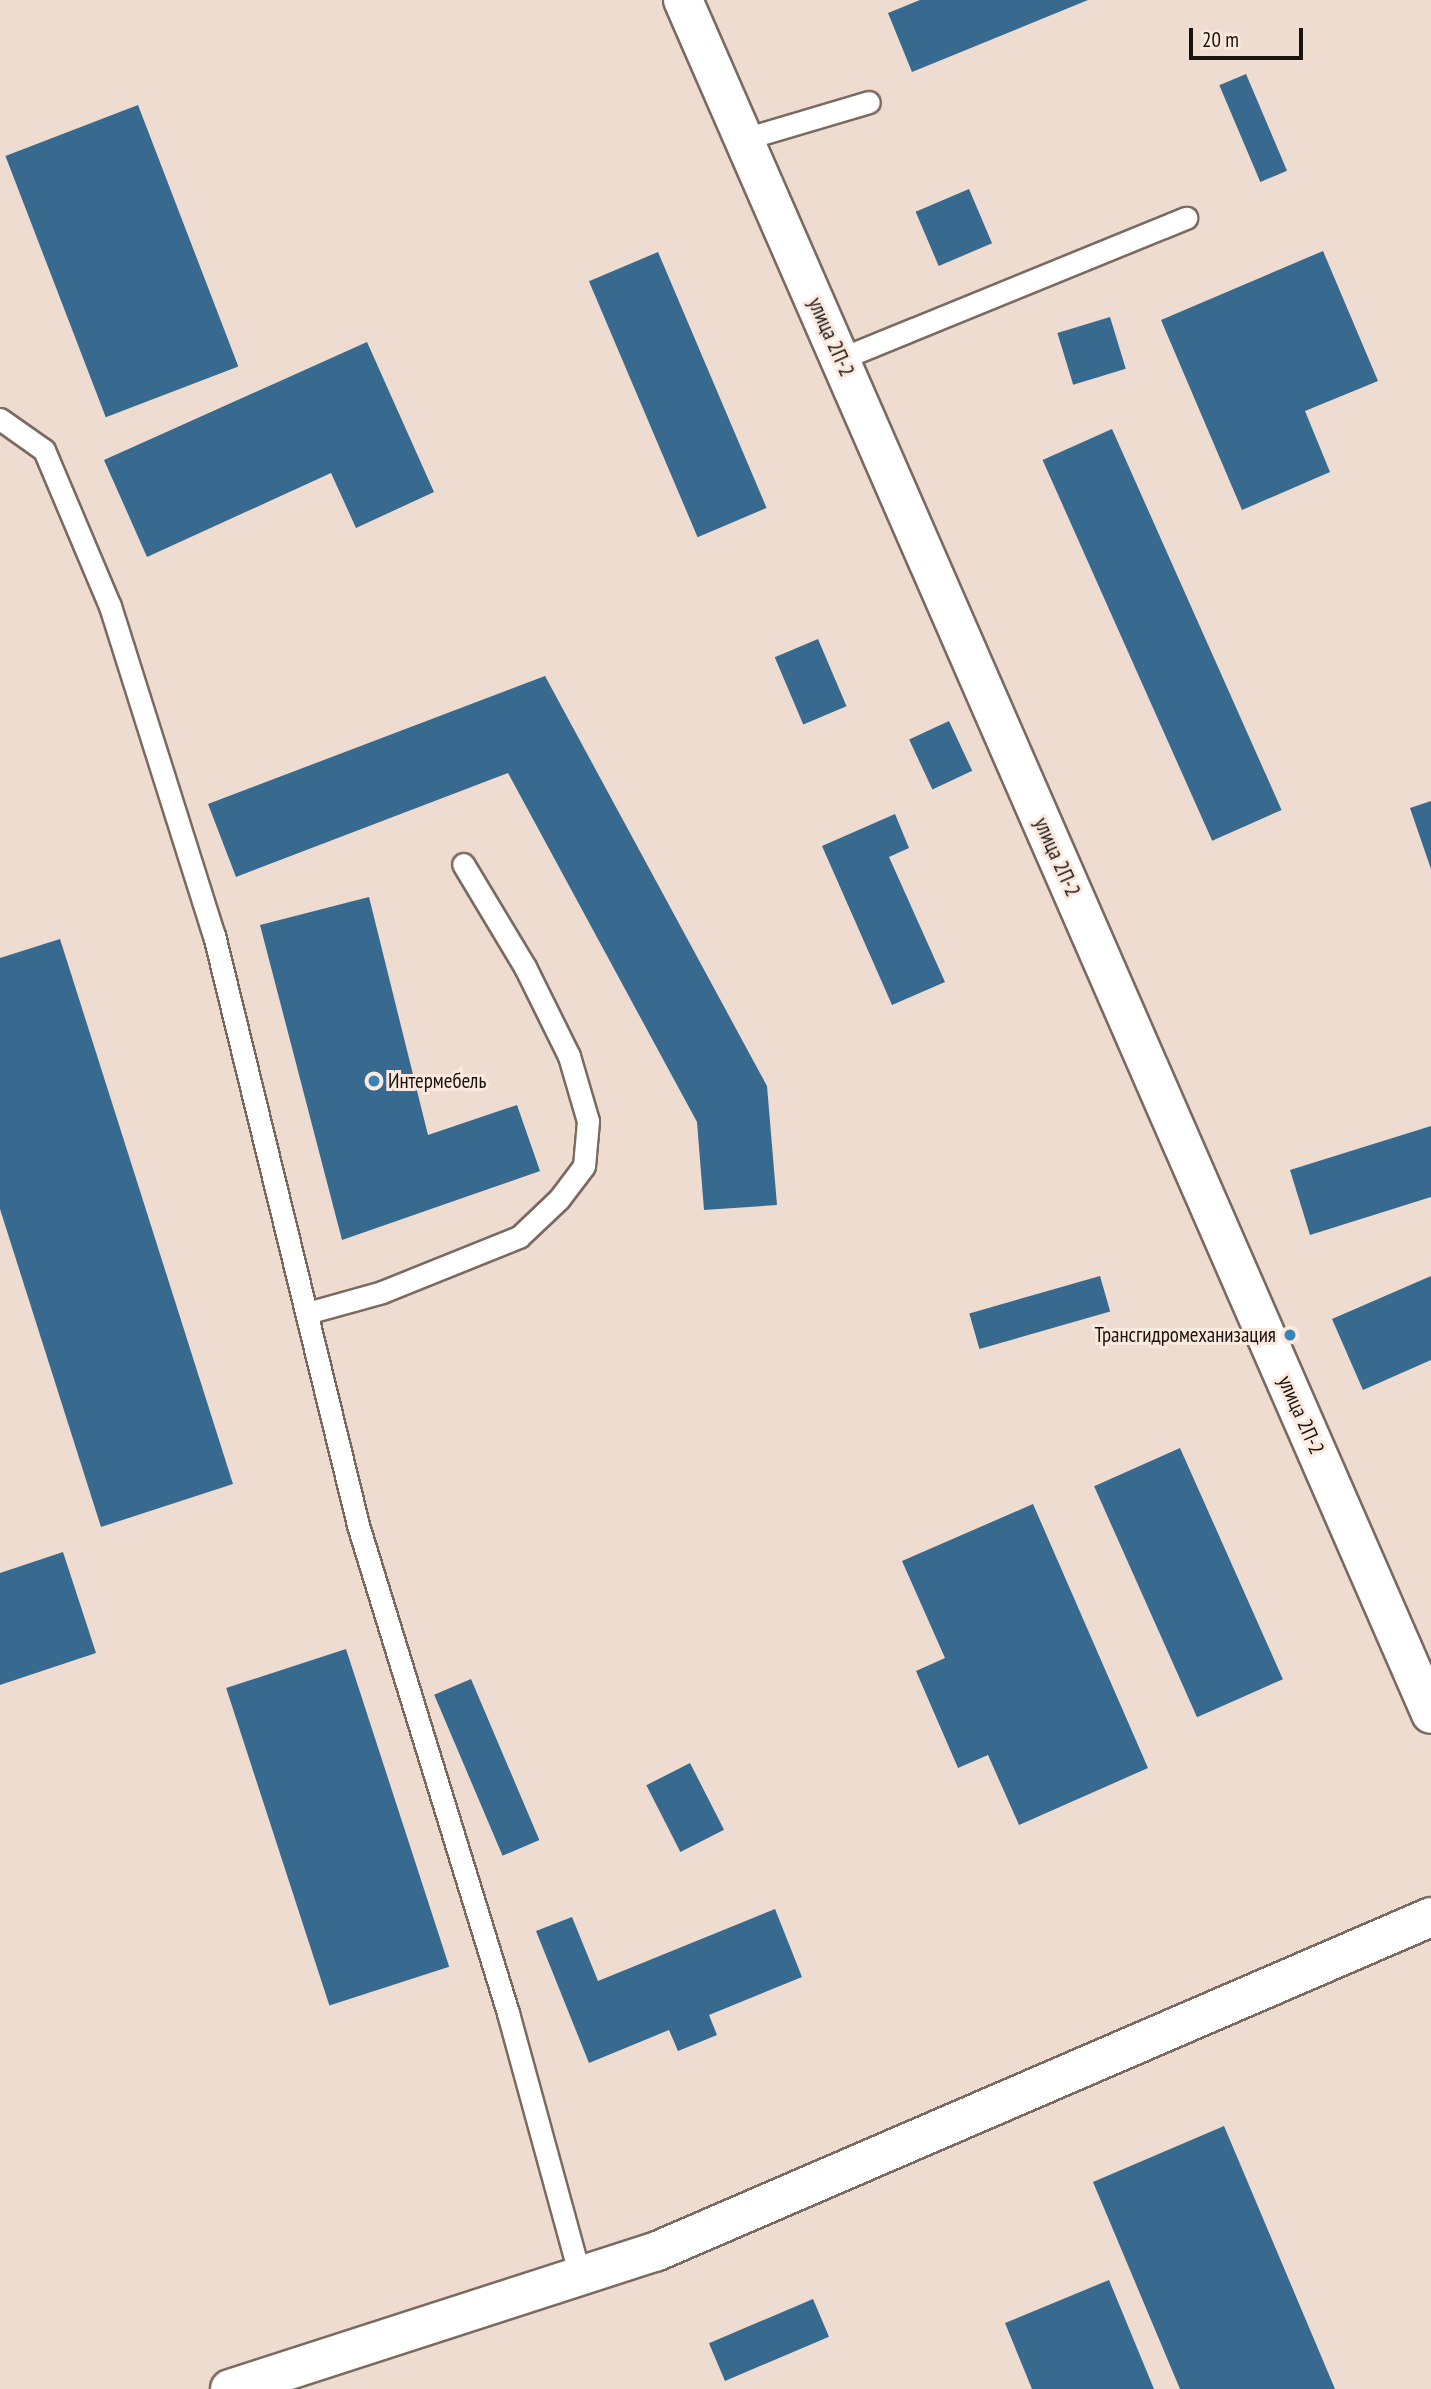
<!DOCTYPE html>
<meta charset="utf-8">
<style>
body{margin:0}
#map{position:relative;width:1431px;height:2389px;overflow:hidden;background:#eedcd1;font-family:"PT Sans Narrow",sans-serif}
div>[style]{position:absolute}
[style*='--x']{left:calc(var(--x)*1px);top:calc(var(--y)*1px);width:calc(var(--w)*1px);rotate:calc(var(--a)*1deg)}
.building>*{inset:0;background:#386a8f;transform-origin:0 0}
.roads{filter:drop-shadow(2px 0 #7a6a60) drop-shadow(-2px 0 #7a6a60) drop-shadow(0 2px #7a6a60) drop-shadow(0 -2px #7a6a60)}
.lane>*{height:21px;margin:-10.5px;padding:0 10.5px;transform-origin:10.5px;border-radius:10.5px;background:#fff}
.street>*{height:38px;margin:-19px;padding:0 19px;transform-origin:19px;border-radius:19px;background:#fff}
.secondary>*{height:38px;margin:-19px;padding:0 19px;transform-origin:19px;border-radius:19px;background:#fff}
.dots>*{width:19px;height:19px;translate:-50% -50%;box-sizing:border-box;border:4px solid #fce9de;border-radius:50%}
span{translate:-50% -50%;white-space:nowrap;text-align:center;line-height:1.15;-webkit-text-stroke:6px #fce9de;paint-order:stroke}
.street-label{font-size:21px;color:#19130f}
.poi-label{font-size:21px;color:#19130f}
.left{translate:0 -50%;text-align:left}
.right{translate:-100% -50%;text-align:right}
.scale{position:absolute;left:1189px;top:28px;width:114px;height:32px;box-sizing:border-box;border:4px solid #19130f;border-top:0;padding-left:9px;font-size:21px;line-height:24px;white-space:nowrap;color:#19130f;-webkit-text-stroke:5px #fce9de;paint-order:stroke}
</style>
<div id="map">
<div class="building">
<i style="clip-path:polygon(920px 0,1088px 0,912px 72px,888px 13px)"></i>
<i style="left:1246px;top:74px;width:105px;height:29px;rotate:67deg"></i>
<i style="left:138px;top:105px;width:280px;height:142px;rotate:69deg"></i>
<i style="left:969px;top:189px;width:59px;height:58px;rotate:67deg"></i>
<i style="clip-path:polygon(1323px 251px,1378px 381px,1305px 411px,1330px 472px,1242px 510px,1161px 320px)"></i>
<i style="left:658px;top:252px;width:278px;height:75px;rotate:67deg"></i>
<i style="left:1110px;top:317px;width:54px;height:55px;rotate:73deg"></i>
<i style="clip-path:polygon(367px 342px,434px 492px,356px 528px,331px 473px,147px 557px,104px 460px)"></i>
<i style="left:1112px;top:429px;width:417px;height:76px;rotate:66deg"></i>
<i style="left:818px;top:639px;width:73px;height:47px;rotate:67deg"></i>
<i style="clip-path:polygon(545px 676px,767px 1086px,777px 1205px,704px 1210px,697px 1122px,508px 773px,236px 877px,208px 804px)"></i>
<i style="left:949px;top:721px;width:55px;height:44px;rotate:65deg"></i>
<i style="clip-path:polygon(1431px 801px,1431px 869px,1410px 808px)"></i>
<i style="clip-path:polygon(895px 814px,909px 848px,889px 857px,945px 982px,892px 1005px,822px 846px)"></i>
<i style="clip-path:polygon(369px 897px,428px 1135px,517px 1105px,540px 1171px,342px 1240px,260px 925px)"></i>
<i style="clip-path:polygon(60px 939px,233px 1484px,101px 1527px,0 1209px,0 958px)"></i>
<i style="clip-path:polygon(1431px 1126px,1431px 1197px,1310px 1235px,1290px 1170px)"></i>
<i style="left:1100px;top:1276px;width:37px;height:136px;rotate:74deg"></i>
<i style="clip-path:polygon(1431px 1276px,1431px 1360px,1363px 1390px,1332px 1319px)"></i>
<i style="left:1180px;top:1448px;width:253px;height:94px;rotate:66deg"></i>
<i style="clip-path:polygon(1033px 1504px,1148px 1768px,1019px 1825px,988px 1755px,958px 1768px,916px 1671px,945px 1658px,902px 1561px)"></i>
<i style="clip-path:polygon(63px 1552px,96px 1653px,0 1685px,0 1573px)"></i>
<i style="left:346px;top:1649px;width:334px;height:126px;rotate:72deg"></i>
<i style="left:471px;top:1679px;width:175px;height:40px;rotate:67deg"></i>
<i style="left:690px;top:1763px;width:75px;height:49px;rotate:63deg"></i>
<i style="clip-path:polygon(775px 1909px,802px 1977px,709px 2015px,717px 2035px,678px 2051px,669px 2030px,589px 2063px,536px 1931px,572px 1917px,598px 1981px)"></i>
<i style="clip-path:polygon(1224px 2126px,1335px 2389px,1180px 2389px,1093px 2182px)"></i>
<i style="clip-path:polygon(1109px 2280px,1154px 2389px,1032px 2389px,1005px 2323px)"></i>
<i style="left:813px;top:2299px;width:41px;height:113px;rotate:67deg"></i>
</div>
<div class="roads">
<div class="lane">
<i style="--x:744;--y:139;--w:130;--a:-16.5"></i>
<i style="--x:840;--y:359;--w:374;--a:-22.2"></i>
<i style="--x:0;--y:419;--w:54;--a:35.2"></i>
<i style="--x:44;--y:450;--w:169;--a:67.1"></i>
<i style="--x:110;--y:606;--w:345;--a:72.5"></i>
<i style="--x:214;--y:935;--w:607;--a:76.28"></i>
<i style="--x:358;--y:1525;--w:511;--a:72.91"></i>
<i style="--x:508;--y:2013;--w:273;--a:74.7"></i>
<i style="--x:307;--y:1313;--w:78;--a:-15.6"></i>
<i style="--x:382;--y:1292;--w:148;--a:-21.9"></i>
<i style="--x:519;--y:1237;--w:55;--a:-43.5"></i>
<i style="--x:559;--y:1199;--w:41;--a:-52.9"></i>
<i style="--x:584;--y:1166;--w:45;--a:-84.9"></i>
<i style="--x:588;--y:1121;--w:68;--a:-106.3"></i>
<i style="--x:569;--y:1056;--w:99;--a:-116.3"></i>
<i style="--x:525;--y:967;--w:120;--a:-121"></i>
</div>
<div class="street">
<i style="--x:230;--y:2389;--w:447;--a:-17.9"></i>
<i style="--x:655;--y:2252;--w:845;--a:-23.35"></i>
</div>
<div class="secondary">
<i style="--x:683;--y:0;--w:1870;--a:66.42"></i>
</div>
</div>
<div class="dots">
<i style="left:374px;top:1081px;background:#3983b7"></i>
<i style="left:1290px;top:1335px;background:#3983b7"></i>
</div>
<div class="street-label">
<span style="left:831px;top:337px;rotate:66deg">улица 2П-2</span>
<span style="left:1057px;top:857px;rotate:66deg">улица 2П-2</span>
<span style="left:1301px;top:1415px;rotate:66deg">улица 2П-2</span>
</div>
<div class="poi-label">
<span class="left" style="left:388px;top:1081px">Интермебель</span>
<span class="right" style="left:1276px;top:1335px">Трансгидромеханизация</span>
</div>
<div class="scale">20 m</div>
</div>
